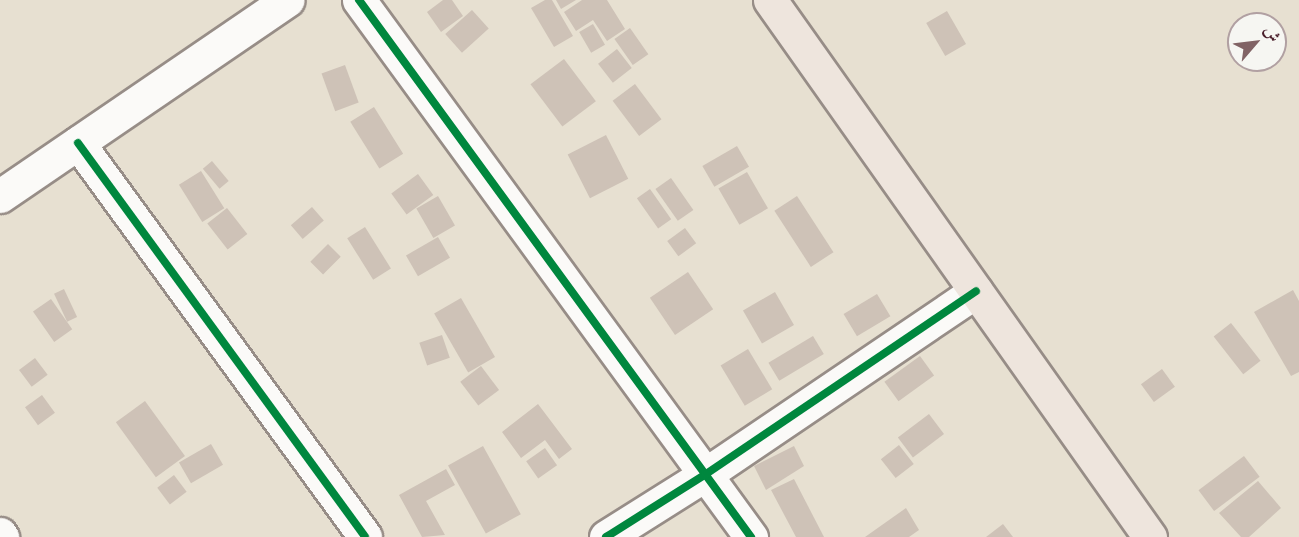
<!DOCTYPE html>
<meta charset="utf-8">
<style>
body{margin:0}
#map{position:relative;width:1299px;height:537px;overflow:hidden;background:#e7e0d1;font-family:"Old Standard TT",Amiri,serif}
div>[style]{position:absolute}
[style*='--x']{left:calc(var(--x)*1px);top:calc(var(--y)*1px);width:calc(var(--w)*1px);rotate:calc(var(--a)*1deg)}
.building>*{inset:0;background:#cec2b7;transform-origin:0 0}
.roads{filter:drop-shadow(2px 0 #978d87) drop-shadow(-2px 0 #978d87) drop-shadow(0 2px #978d87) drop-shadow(0 -2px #978d87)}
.minor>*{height:33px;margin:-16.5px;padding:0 16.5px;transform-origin:16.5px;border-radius:16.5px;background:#fbfaf8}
.major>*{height:33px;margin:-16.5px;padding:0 16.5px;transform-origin:16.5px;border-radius:16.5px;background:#eee5dd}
.cycleway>*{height:8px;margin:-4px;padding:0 4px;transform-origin:4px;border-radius:4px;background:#00873e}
span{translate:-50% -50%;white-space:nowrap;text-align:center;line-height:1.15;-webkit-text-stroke:5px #f6f6f2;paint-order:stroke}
.north{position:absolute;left:1227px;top:12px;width:60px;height:60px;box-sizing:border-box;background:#f6f6f2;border:2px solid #b1a0a2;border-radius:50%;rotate:62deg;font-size:16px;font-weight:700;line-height:24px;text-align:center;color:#4a1f2b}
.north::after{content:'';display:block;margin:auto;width:21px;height:27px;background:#816365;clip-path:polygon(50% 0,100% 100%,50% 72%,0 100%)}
</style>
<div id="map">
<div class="building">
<i style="clip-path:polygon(443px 0,452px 0,463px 16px,441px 32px,427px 12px)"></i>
<i style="clip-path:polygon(545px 0,552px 0,573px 36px,554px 47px,531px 8px)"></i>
<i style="clip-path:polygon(556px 0,576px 0,561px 9px)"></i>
<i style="clip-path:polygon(582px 0,607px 0,625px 29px,607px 41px,593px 20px,576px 31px,564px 12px)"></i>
<i style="left:472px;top:10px;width:25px;height:36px;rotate:48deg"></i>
<i style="left:947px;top:11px;width:38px;height:24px;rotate:60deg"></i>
<i style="left:593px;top:24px;width:24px;height:16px;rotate:60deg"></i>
<i style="left:630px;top:28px;width:32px;height:19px;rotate:55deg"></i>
<i style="left:617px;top:49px;width:24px;height:24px;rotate:52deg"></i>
<i style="left:564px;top:59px;width:53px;height:42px;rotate:53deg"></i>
<i style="left:345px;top:65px;width:40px;height:25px;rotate:70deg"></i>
<i style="left:635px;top:84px;width:44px;height:28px;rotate:53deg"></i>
<i style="left:374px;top:107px;width:55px;height:28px;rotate:58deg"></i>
<i style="left:606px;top:135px;width:49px;height:43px;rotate:63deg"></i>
<i style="left:737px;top:146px;width:24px;height:40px;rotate:60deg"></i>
<i style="left:212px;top:161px;width:26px;height:12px;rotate:50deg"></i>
<i style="left:201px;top:171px;width:44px;height:26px;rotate:58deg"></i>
<i style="left:747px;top:172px;width:42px;height:33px;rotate:60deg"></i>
<i style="left:418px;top:174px;width:26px;height:33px;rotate:54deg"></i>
<i style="left:671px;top:178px;width:39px;height:19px;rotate:55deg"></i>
<i style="left:650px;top:189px;width:37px;height:16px;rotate:55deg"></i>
<i style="left:438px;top:196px;width:34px;height:25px;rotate:60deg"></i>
<i style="left:797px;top:196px;width:67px;height:27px;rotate:57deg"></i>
<i style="left:312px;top:207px;width:18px;height:28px;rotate:49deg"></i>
<i style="left:227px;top:208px;width:33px;height:25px;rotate:52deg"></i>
<i style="left:365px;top:227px;width:49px;height:21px;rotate:58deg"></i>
<i style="left:685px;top:228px;width:19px;height:22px;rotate:54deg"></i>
<i style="left:438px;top:237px;width:24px;height:37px;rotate:60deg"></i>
<i style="left:328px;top:244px;width:18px;height:25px;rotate:45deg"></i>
<i style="left:688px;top:272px;width:45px;height:46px;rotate:56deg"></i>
<i style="left:64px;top:289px;width:31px;height:11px;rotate:65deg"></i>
<i style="clip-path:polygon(1293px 290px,1299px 301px,1299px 372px,1291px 376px,1254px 312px)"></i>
<i style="left:775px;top:292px;width:38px;height:37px;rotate:60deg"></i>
<i style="left:877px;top:294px;width:26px;height:39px;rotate:59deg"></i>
<i style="left:461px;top:298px;width:68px;height:31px;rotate:60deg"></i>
<i style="left:51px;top:299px;width:37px;height:22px;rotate:55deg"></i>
<i style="left:1231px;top:323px;width:48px;height:22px;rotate:52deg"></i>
<i style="left:442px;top:335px;width:24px;height:24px;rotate:71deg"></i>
<i style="left:813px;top:336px;width:21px;height:52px;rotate:59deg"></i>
<i style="left:748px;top:349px;width:47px;height:32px;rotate:59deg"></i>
<i style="left:920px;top:356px;width:24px;height:44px;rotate:54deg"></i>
<i style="left:35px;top:358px;width:21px;height:20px;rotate:53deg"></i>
<i style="left:481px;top:366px;width:30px;height:26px;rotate:53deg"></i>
<i style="left:1162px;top:369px;width:22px;height:26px;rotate:54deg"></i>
<i style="left:42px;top:395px;width:22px;height:21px;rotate:54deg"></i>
<i style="left:145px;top:401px;width:68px;height:36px;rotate:54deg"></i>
<i style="clip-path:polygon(538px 404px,572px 449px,559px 459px,545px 440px,521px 458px,502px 432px)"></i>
<i style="left:929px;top:414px;width:25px;height:39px;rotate:53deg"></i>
<i style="left:211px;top:444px;width:24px;height:37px;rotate:60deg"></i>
<i style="left:899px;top:445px;width:24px;height:23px;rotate:52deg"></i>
<i style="left:483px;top:446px;width:78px;height:40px;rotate:61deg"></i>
<i style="clip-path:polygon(794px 446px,804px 466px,766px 490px,754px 466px)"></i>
<i style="left:545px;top:448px;width:21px;height:23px;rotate:55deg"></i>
<i style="left:1244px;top:456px;width:26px;height:57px;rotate:53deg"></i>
<i style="clip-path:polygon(446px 469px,455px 485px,426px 501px,445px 535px,422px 537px,399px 495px)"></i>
<i style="left:174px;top:475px;width:21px;height:21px;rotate:53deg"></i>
<i style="clip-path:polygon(794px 479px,824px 537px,796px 537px,771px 490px)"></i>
<i style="clip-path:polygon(1258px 481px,1281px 508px,1249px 537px,1241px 537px,1219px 513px)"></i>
<i style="clip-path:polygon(906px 508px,919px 530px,909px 537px,865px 537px)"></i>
<i style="clip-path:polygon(1003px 524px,1013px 537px,986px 537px)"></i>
</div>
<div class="roads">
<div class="minor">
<i style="--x:359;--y:0;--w:665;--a:53.87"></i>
<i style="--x:78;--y:143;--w:487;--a:53.9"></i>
<i style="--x:0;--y:196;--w:348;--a:-34.3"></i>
<i style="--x:0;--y:534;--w:4;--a:56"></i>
<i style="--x:606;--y:537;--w:118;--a:-32.2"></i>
<i style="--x:706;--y:474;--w:326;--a:-34.1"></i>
</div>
<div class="major">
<i style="--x:770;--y:0;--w:658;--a:54.72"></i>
</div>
</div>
<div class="cycleway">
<i style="--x:359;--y:0;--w:665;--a:53.87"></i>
<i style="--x:78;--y:143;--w:487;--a:53.9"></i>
<i style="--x:606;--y:537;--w:118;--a:-32.2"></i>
<i style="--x:706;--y:474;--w:326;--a:-34.1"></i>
</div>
<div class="north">ش</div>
</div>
